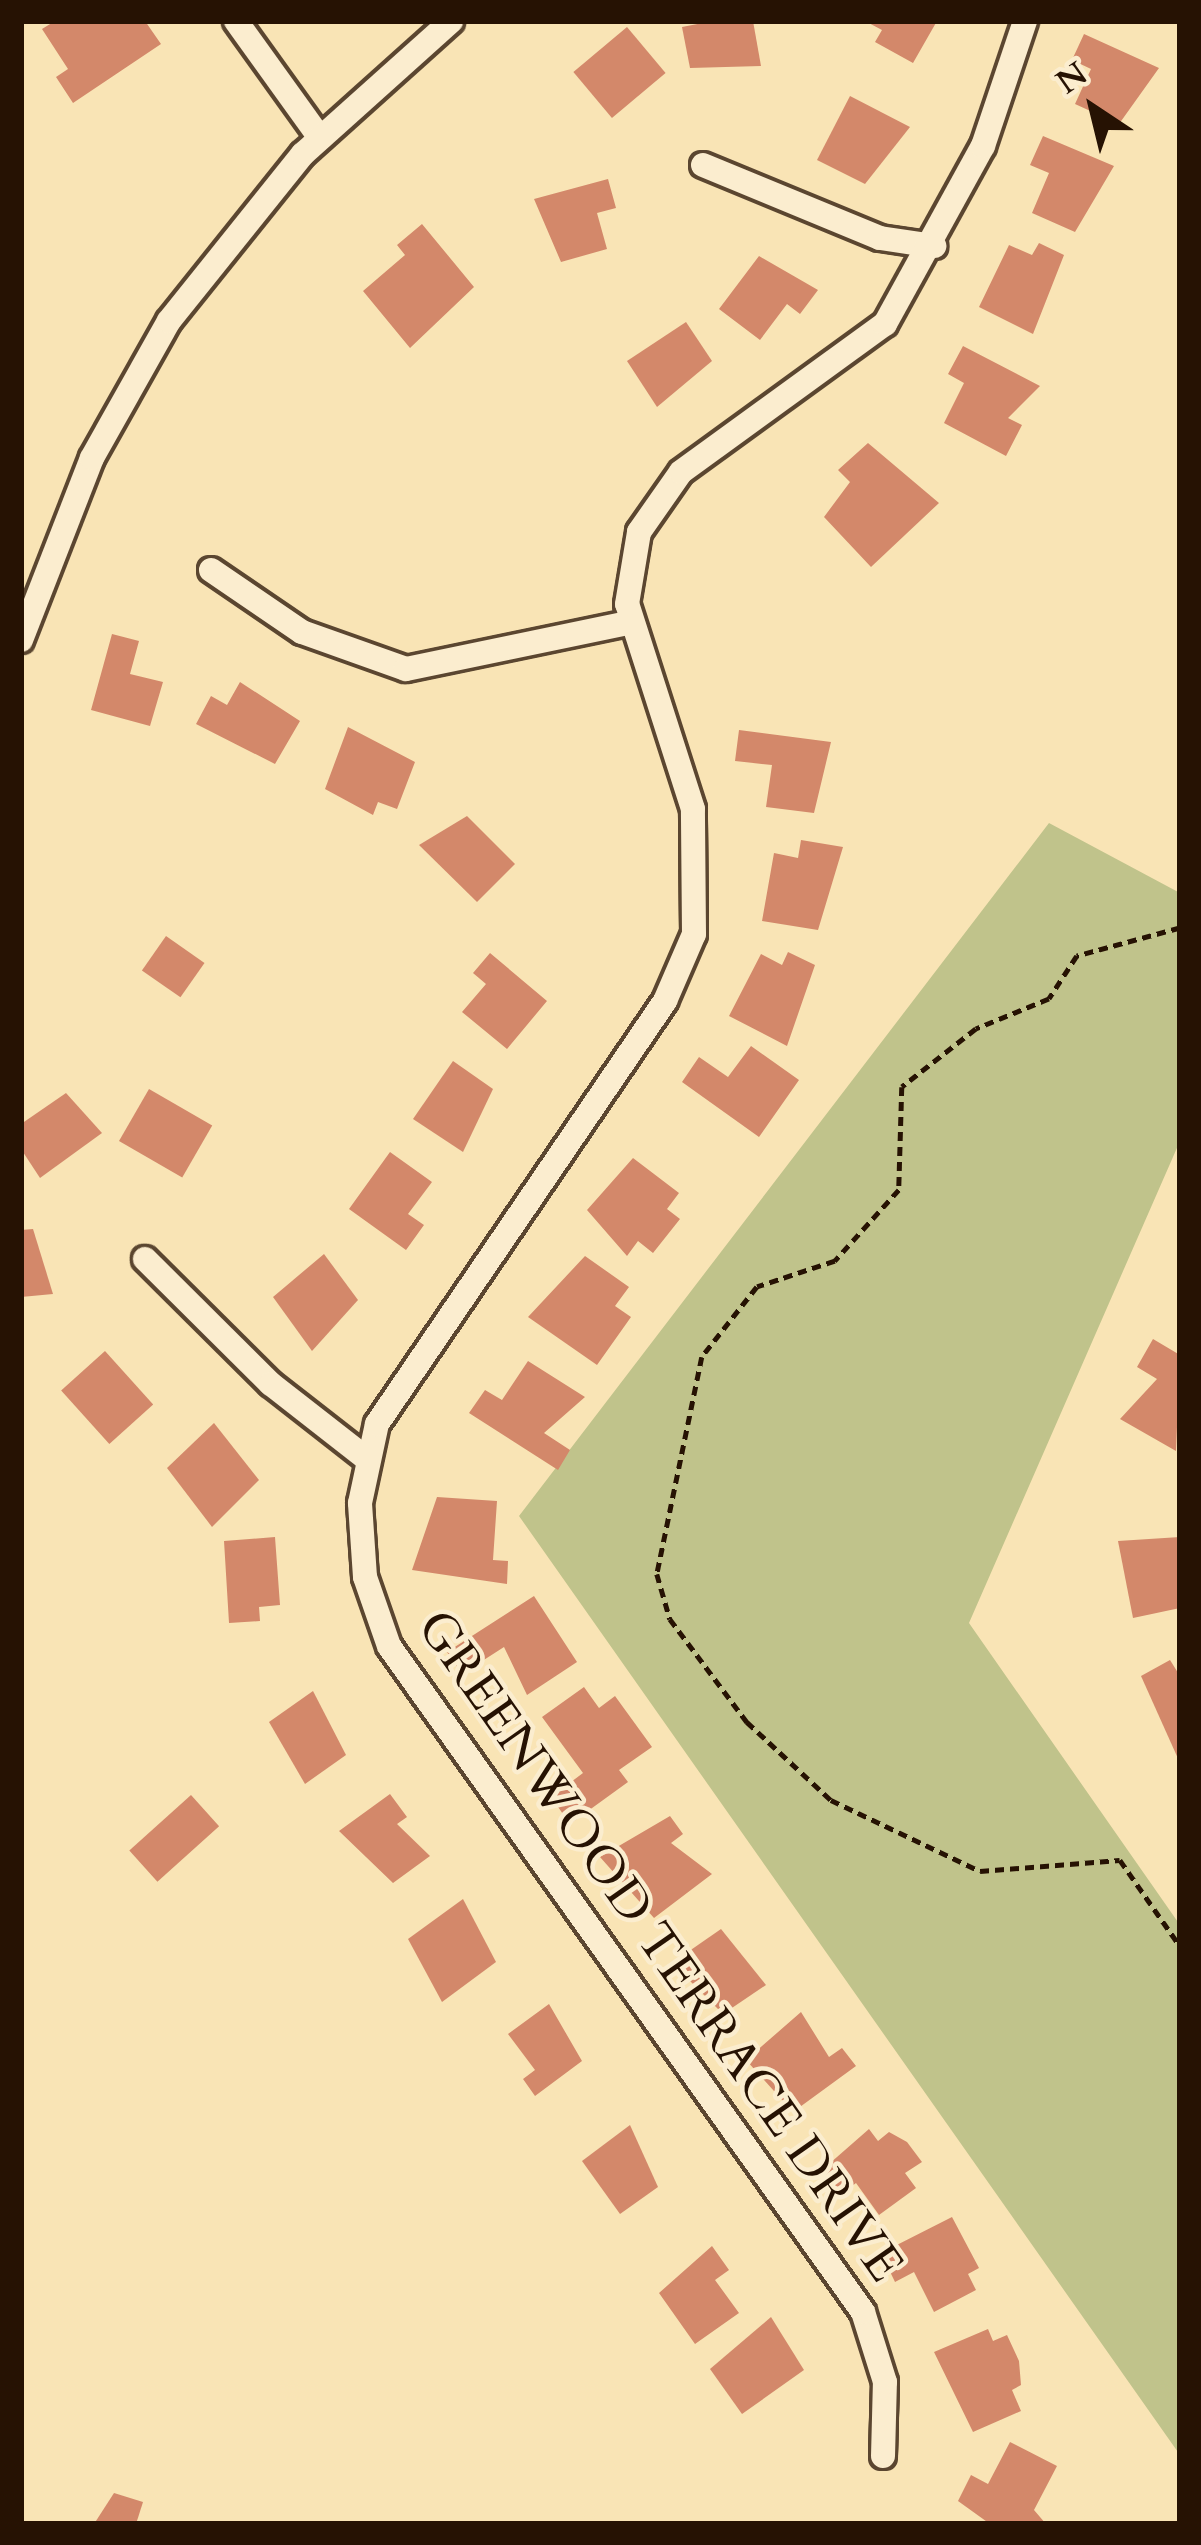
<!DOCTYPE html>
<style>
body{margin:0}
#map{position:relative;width:1201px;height:2545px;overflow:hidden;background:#f9e4b5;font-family:Cardo,serif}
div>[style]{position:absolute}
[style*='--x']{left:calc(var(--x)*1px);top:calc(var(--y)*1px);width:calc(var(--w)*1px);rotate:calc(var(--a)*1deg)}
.green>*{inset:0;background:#c0c38b}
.building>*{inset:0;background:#d3886a;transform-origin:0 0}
.path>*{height:4.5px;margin-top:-2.25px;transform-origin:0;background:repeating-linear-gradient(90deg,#261203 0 9px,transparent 0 15px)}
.roads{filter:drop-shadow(3px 0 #5b4630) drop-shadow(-3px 0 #5b4630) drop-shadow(0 3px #5b4630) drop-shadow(0 -3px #5b4630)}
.minor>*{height:24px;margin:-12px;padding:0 12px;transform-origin:12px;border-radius:12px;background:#fbedcf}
span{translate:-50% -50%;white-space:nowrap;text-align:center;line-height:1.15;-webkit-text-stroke:9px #fbedcf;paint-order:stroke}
.street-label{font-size:51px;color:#261203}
.frame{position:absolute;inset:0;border:24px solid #261203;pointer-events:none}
.north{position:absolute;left:1033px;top:48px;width:120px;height:120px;-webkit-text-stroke:9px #fbedcf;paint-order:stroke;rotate:325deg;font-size:33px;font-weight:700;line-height:48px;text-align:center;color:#261203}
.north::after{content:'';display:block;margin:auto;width:42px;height:54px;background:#261203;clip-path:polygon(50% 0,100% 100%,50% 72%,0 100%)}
</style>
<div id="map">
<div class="green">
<i style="clip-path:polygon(1049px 823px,1180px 893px,1180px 1141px,969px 1623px,1180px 1925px,1180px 2455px,519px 1516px)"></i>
</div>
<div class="building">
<i style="clip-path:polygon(55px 21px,145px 21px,161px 44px,73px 103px,56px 77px,68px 69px,42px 29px)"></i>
<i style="clip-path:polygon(713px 21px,753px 21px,761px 66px,690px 68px,682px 27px)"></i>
<i style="clip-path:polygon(865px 21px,937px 21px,913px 63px,875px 42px,882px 30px)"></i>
<i style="left:627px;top:27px;width:60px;height:70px;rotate:50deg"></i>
<i style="clip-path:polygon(1084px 34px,1159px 68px,1119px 124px,1075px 104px,1091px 69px,1072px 60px)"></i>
<i style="clip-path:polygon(850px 96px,910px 127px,865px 184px,817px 160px)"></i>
<i style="clip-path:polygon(1043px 136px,1114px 166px,1075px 232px,1032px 213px,1049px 173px,1030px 165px)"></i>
<i style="clip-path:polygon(608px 179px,616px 208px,597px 213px,607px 249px,561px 262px,534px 199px)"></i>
<i style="clip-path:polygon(422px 224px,474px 287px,410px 348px,363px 291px,405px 255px,397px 245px)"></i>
<i style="clip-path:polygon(1039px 243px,1064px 255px,1033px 334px,979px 307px,1009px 245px,1032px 255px)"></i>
<i style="clip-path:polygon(759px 256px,818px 290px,800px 314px,787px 304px,760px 340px,719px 309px)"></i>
<i style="clip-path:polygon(686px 322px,712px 361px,657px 407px,627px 361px)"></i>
<i style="clip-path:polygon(963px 346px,1040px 386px,1008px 418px,1022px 425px,1006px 456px,944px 423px,964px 383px,948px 374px)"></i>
<i style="clip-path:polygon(868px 443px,939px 503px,871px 567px,824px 517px,850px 482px,838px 470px)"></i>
<i style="clip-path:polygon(112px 634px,139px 641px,130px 674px,163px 682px,150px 726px,91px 710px)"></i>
<i style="clip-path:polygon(240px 682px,300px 721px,275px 764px,196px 724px,211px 696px,227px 705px)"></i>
<i style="clip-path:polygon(348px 727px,415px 762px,397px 809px,378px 802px,373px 815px,325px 789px)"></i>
<i style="clip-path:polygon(739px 730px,831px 742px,814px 813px,766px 807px,772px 765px,735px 761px)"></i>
<i style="clip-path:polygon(467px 816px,515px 864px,477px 902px,419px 845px)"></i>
<i style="clip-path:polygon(801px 840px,843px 847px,818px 930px,762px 921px,774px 853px,798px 858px)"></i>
<i style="left:166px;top:936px;width:47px;height:42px;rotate:35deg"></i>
<i style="clip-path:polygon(788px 952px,815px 965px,787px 1046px,729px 1016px,761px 954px,782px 965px)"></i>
<i style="clip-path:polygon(490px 953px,547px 1001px,507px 1049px,462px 1012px,486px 984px,473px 973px)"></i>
<i style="clip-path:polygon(751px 1046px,799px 1080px,759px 1137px,682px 1082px,699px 1057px,728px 1077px)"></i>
<i style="clip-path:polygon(453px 1061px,493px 1089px,463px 1152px,413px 1119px)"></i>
<i style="left:149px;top:1089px;width:73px;height:60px;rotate:30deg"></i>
<i style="clip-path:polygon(66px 1093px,102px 1133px,40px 1178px,21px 1149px,21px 1124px)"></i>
<i style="clip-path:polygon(390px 1152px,432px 1182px,408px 1214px,424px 1225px,406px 1250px,349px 1209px)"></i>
<i style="clip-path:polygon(633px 1158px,679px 1193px,667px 1209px,680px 1219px,653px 1253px,638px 1241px,627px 1256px,587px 1210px)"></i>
<i style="clip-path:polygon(33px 1229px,53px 1294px,21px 1297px,21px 1230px)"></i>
<i style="clip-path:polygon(324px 1254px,358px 1300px,312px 1351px,273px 1297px)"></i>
<i style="clip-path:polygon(585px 1256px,629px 1287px,615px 1306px,631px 1317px,597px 1365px,528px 1317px)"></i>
<i style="clip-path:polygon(1153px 1339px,1180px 1355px,1176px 1451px,1120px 1419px,1157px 1379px,1137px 1367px)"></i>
<i style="left:105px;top:1351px;width:72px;height:59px;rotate:48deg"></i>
<i style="clip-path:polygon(528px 1361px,585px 1397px,544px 1433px,570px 1450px,558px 1470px,469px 1413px,485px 1390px,502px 1400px)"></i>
<i style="clip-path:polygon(214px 1423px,259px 1480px,212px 1527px,167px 1468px)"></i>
<i style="clip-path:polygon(437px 1497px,497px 1501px,493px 1560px,508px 1561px,507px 1584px,412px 1570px)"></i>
<i style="clip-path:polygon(275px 1537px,280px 1605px,259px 1607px,260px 1621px,229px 1623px,224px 1541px)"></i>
<i style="clip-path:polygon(1180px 1537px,1180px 1608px,1133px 1618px,1118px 1541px)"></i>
<i style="clip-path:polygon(534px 1596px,577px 1662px,527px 1695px,504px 1647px,462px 1674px,447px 1652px)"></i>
<i style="clip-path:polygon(1170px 1660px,1180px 1676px,1180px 1763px,1141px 1676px)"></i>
<i style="clip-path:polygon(584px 1687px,599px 1708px,615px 1696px,652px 1747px,619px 1770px,628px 1782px,570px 1824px,551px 1797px,583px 1773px,542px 1717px)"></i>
<i style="clip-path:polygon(313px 1691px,346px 1755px,305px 1784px,269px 1722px)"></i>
<i style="clip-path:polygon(390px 1794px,407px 1817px,397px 1824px,430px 1856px,393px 1883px,339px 1831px)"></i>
<i style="left:191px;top:1795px;width:42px;height:83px;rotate:48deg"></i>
<i style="clip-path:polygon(670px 1816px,683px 1834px,671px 1843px,712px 1874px,654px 1918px,600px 1857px)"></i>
<i style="clip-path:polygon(463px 1899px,496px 1962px,442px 2002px,408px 1939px)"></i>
<i style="clip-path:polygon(721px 1929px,766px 1985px,723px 2014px,672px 1963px)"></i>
<i style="clip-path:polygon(549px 2004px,582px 2061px,535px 2096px,523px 2079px,535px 2070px,508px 2034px)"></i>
<i style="clip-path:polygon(801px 2012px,829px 2057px,842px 2048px,856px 2066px,793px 2112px,746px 2060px)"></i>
<i style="clip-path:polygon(630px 2125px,658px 2187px,620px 2214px,582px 2161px)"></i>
<i style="clip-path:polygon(869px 2129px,878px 2141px,889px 2132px,907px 2142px,922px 2162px,905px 2173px,916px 2188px,879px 2215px,856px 2183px,839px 2196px,821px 2171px)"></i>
<i style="clip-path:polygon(952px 2217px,979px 2268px,968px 2274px,976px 2290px,934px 2312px,914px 2272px,895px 2282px,881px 2253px)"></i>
<i style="clip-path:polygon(712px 2246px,729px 2270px,715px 2280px,739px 2313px,695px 2344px,659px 2293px)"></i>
<i style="clip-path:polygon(771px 2317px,804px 2370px,742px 2414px,710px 2369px)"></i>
<i style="clip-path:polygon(988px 2329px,993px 2341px,1007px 2335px,1019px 2361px,1021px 2385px,1012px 2390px,1021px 2411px,973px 2432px,934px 2352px)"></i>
<i style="clip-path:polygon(1010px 2442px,1057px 2466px,1034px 2510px,1046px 2524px,990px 2524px,958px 2501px,971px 2475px,988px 2484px)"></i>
<i style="clip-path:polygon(114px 2493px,143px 2502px,136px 2524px,94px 2524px)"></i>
</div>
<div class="path">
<i style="--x:1180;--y:928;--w:107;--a:164.8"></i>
<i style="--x:1077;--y:956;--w:51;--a:123.1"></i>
<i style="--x:1049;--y:999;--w:79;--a:157.7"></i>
<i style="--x:976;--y:1029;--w:94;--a:141.9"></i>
<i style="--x:902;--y:1087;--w:103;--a:91.7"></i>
<i style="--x:899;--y:1190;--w:96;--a:132"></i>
<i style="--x:835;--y:1261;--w:82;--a:161.6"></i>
<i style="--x:757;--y:1287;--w:89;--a:128.2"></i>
<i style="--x:702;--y:1357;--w:222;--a:101.7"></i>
<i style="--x:657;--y:1574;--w:47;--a:73.9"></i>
<i style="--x:670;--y:1619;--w:129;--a:53.2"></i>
<i style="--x:747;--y:1722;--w:115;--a:42.9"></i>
<i style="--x:831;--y:1800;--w:165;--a:25.5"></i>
<i style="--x:980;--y:1871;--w:140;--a:-4.5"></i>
<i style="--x:1120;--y:1860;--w:105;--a:55.1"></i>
</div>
<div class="roads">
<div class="minor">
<i style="--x:236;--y:21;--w:144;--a:54.3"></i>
<i style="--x:703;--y:165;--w:191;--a:22.4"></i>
<i style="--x:880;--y:238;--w:55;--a:8.4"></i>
<i style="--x:211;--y:570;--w:110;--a:34.3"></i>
<i style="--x:302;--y:632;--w:110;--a:19.6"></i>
<i style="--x:406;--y:669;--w:228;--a:-11.7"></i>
<i style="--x:21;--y:640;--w:195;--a:-68.7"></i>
<i style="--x:92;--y:458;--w:157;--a:-60.7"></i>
<i style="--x:169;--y:321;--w:214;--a:-51.3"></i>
<i style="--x:303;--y:154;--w:199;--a:-41.9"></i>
<i style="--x:145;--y:1259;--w:177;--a:44.8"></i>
<i style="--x:271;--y:1384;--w:122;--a:38"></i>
<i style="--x:883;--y:2456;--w:74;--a:-88.5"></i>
<i style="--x:885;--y:2382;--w:73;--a:-107.4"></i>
<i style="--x:863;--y:2312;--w:817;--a:-125.44"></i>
<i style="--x:389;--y:1646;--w:73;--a:-109.2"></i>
<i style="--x:365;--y:1577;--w:74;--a:-93.9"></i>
<i style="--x:360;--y:1503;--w:81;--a:-77.9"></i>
<i style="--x:377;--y:1424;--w:512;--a:-55.75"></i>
<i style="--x:665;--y:1001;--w:73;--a:-66.6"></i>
<i style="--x:694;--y:934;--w:125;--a:-90.5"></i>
<i style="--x:693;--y:809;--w:215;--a:-107.8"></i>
<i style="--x:627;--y:604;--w:73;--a:-80.5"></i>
<i style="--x:639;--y:532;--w:73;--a:-55"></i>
<i style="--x:681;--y:472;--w:252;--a:-36"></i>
<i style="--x:885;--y:324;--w:203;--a:-61.2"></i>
<i style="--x:983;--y:146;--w:132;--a:-71.4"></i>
</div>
</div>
<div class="street-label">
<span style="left:660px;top:1946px;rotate:55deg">GREENWOOD TERRACE DRIVE</span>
</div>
<div class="frame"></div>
<div class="north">N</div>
</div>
